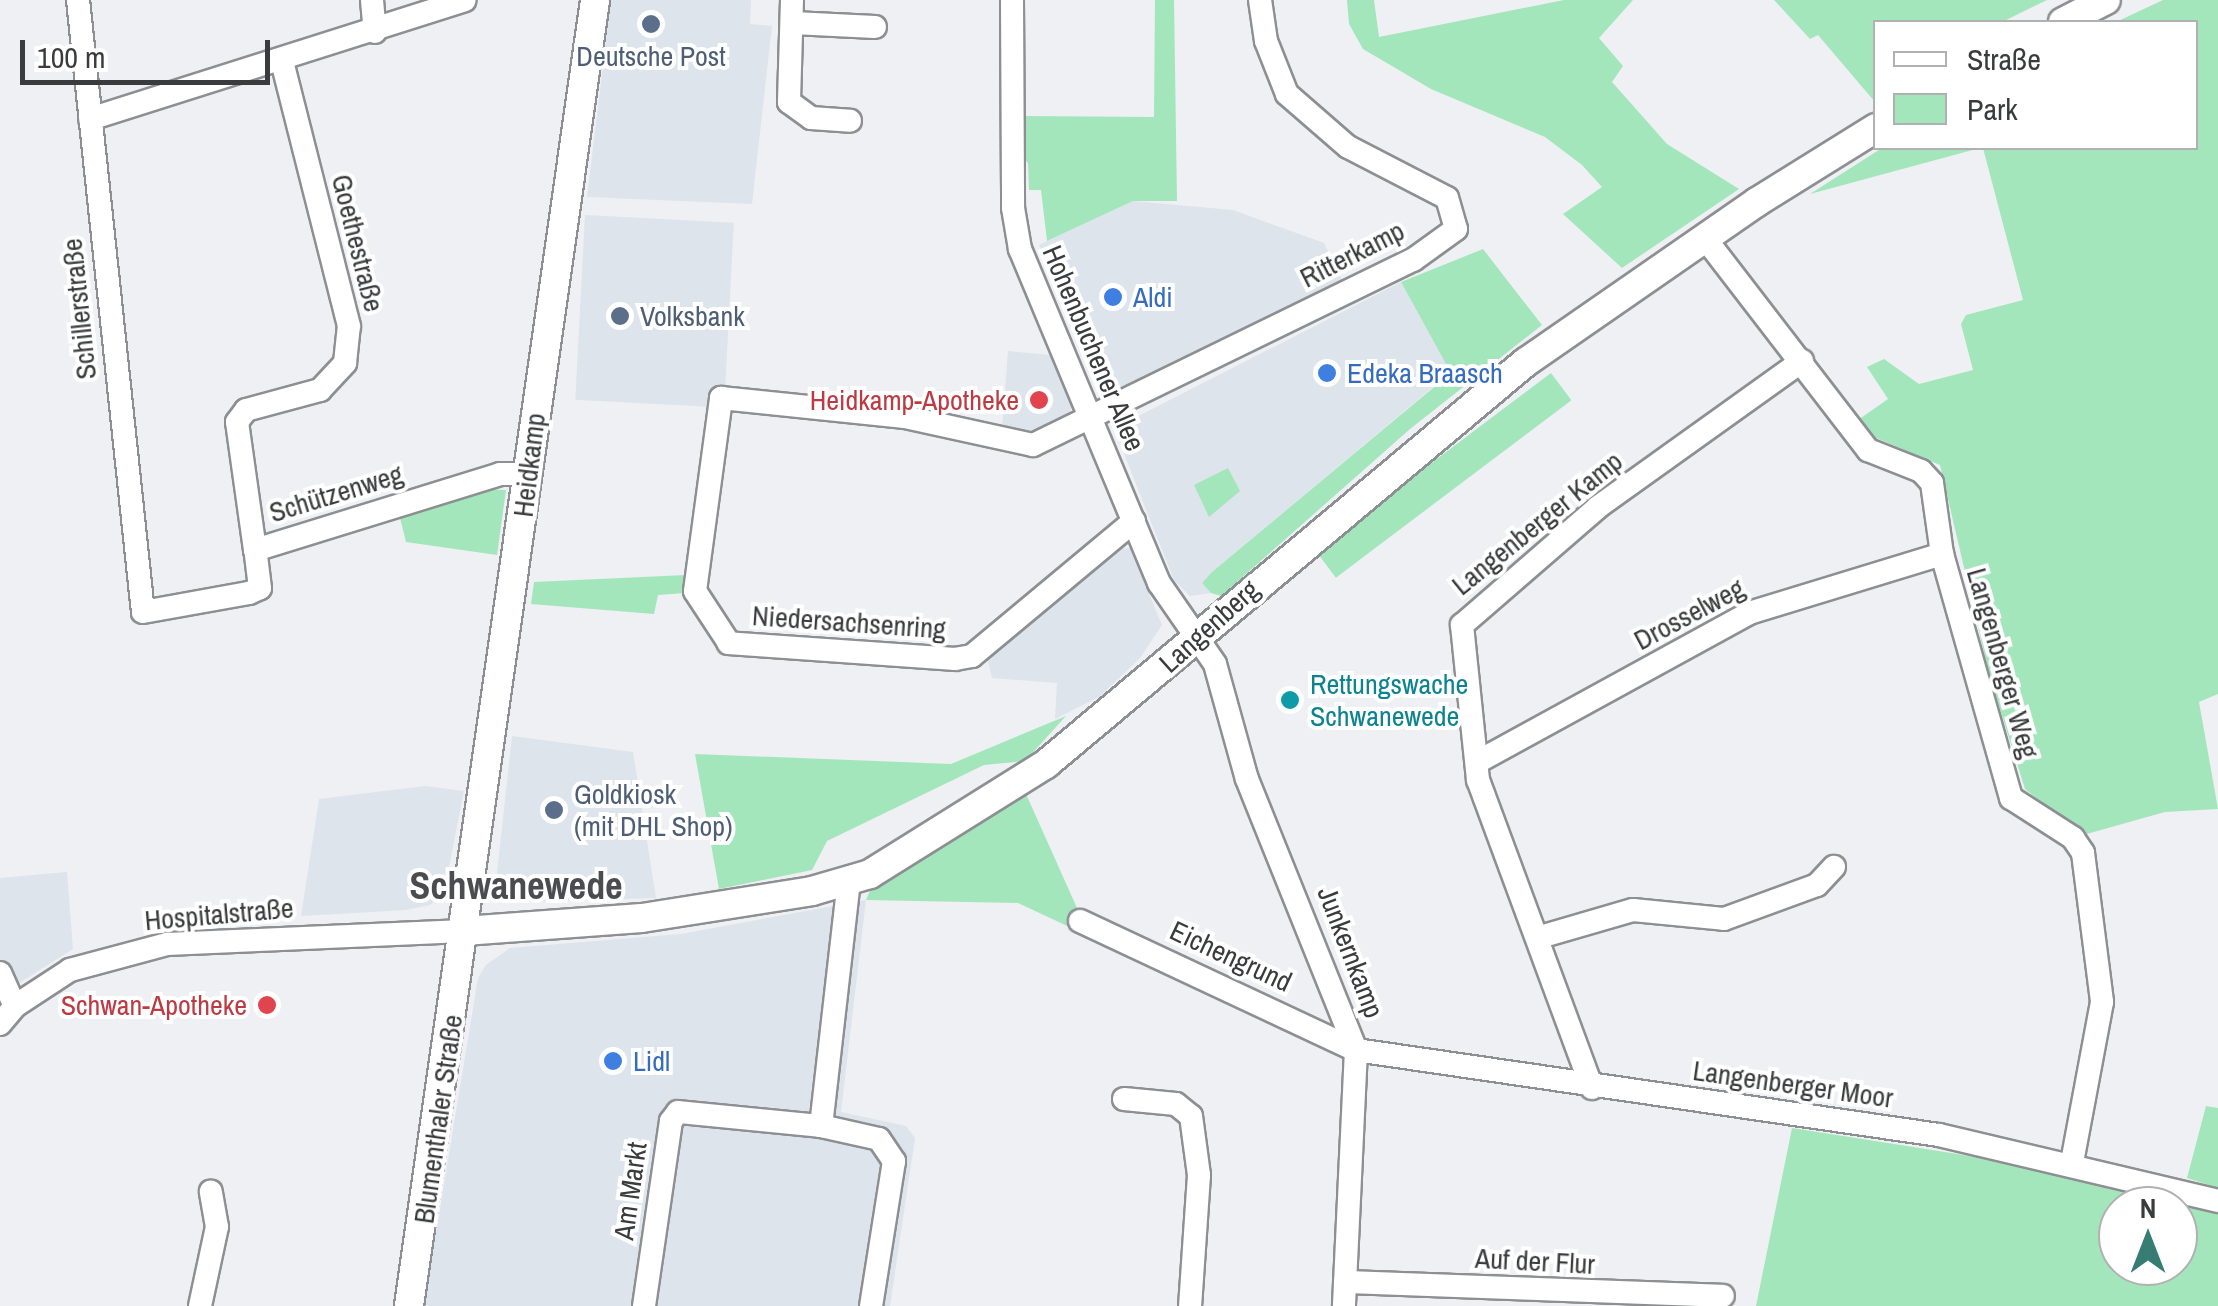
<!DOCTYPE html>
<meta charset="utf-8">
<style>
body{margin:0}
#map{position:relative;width:2218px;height:1306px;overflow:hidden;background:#eef0f3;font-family:"Archivo Narrow",sans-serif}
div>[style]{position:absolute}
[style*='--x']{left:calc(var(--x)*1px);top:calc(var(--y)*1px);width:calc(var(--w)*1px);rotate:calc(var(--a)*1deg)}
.built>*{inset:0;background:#dde4ec;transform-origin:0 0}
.green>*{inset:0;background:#a3e6bc;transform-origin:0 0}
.roads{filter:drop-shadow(2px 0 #8d8f92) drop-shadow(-2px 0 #8d8f92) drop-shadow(0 2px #8d8f92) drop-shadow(0 -2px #8d8f92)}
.minor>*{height:22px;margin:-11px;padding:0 11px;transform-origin:11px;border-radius:11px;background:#fff}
.major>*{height:28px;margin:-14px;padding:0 14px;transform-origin:14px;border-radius:14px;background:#fff}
.dots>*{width:28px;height:28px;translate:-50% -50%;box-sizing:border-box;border:5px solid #fff;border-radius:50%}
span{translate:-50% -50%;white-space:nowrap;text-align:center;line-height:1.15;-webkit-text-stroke:8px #fff;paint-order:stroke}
.service-label{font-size:28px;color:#4e5e75}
.left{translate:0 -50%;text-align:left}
.street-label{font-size:28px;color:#3a3b3c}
.shop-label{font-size:28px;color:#366cbe}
.health-label{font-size:28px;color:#be3a42}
.right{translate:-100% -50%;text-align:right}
.culture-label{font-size:28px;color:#0d838f}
.district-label{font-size:38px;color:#4b4c4f;font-weight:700}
.legend{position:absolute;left:1873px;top:20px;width:325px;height:130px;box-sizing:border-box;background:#fff;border:2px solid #b0b1b1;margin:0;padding:12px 18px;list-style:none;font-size:30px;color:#3a3b3c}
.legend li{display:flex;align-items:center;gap:20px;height:50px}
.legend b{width:50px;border:2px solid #b0b1b1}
.north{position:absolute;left:2098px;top:1186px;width:100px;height:100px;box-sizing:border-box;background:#fff;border:2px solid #b0b1b1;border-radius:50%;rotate:0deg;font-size:28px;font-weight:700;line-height:40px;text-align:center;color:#3a3b3c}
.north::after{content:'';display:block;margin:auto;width:35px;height:45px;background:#377d73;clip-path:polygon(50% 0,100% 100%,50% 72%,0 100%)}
.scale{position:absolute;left:20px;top:40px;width:250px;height:45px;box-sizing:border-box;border:5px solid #3a3b3c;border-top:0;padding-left:12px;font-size:30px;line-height:35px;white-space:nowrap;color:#3a3b3c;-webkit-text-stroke:8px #fff;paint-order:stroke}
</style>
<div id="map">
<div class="built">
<i style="clip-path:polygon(611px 0,751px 0,750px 24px,772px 26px,752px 204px,587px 197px)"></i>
<i style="clip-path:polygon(1133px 201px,1233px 210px,1324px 243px,1343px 282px,1135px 383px,1101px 391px,1039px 245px)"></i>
<i style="left:585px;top:215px;width:149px;height:185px;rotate:3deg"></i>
<i style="clip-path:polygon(1401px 282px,1451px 372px,1212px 572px,1202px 583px,1211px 593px,1190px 596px,1174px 580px,1117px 436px,1119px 426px)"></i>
<i style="clip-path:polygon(1008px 351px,1050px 355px,1072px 406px,1068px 417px,1034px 435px,1002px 428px)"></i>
<i style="clip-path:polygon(1130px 548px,1162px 625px,1140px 658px,1099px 697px,1055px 719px,1057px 683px,992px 678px,986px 653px,1112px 550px)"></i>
<i style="clip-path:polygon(512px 736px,633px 752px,656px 898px,526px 902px,506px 890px,497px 873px)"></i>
<i style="clip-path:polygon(425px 786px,464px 791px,444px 893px,430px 905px,406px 910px,301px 916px,319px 799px)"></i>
<i style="clip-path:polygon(67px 872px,73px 949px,0 995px,0 878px)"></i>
<i style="clip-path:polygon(866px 900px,841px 1112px,906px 1126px,915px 1138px,890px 1306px,424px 1306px,478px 978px,486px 965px,510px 948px,681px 934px)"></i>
</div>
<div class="green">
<i style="clip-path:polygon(1155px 0,1174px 0,1177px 201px,1133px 201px,1047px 241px,1041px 190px,1029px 190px,1028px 163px,1022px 156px,1023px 116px,1154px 117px)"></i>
<i style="clip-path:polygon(1347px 0,1374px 0,1379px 37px,1564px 0,1633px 0,1599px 38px,1623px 66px,1612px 82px,1667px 144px,1739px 189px,1622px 268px,1563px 214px,1602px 187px,1582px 165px,1545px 137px,1431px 89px,1363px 49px,1349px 24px)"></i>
<i style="clip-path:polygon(1774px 0,2047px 0,2002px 22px,1876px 22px,1875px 102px,1818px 35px,1810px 39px)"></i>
<i style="clip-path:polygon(2163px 0,2218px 0,2218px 694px,2199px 702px,2218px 809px,2165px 812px,2083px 835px,2025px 789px,1989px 674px,1940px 465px,1874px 437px,1858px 420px,1888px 399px,1867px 367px,1884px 359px,1919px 384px,1973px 370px,1961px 324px,1966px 315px,2023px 300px,1983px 148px,2196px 148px,2196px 22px,2116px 22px)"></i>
<i style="clip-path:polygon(1882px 148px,1980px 148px,1810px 194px)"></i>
<i style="clip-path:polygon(1483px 249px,1542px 325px,1410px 429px,1221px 596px,1211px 593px,1202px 583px,1212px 572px,1451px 373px,1401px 282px)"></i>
<i style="left:1551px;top:373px;width:34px;height:295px;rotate:53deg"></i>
<i style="clip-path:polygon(1228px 468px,1240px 491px,1209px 517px,1194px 485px)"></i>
<i style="clip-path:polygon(482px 489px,506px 490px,497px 555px,406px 542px,399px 514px)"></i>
<i style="clip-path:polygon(686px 575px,685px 593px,658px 595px,654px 614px,531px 604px,534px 582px)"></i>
<i style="clip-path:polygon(1066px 716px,1025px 761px,984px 765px,827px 841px,812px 870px,719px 889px,695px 754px,951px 764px)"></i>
<i style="clip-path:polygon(1026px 794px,1077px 908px,1078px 931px,1018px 903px,866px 900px,875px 879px,903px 870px)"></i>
<i style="clip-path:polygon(2206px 1106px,2218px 1108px,2218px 1188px,2187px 1178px)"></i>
<i style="clip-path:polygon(evenodd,1792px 1128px,2065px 1171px,2218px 1214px,2218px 1306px,1756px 1306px,1792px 1128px,2118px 1206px,2178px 1206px,2178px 1266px,2118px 1266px,2118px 1206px)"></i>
</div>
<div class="roads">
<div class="minor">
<i style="--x:78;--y:0;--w:615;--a:83.94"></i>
<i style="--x:143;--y:612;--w:108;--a:-10.2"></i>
<i style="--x:249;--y:593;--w:12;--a:-24"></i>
<i style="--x:260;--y:588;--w:38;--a:-97"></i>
<i style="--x:255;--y:550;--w:257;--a:-17.2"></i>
<i style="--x:500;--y:474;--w:29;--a:0"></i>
<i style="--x:372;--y:0;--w:32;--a:85"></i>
<i style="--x:792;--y:0;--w:102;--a:91.7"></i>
<i style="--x:789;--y:102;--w:27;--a:36"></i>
<i style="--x:811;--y:118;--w:39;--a:4"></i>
<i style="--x:1012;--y:0;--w:208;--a:89.7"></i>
<i style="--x:1013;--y:208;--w:42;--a:80.3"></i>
<i style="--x:1020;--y:249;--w:362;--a:67.4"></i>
<i style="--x:1159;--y:583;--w:98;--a:55.3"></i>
<i style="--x:1215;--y:664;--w:119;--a:74.5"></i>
<i style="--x:1247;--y:779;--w:292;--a:68.1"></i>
<i style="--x:1356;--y:1050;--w:256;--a:92.7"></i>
<i style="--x:793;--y:23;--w:82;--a:2.8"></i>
<i style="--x:90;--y:119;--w:393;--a:-17.6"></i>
<i style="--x:1704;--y:237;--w:269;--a:52.4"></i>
<i style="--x:1868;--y:450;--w:57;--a:21.6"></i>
<i style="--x:1921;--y:471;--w:16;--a:47"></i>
<i style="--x:1932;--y:483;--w:72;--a:82"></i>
<i style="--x:1942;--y:554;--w:254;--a:74.2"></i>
<i style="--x:2011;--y:798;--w:74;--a:32.8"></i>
<i style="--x:2073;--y:838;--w:18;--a:56"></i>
<i style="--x:2083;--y:853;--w:150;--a:82.7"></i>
<i style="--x:2102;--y:1002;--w:163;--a:100.6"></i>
<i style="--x:1134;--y:521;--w:211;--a:140.2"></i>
<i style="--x:972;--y:656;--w:17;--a:170"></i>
<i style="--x:955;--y:659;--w:227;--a:-176"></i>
<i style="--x:729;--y:643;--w:62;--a:-123.2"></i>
<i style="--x:695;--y:591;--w:195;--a:-82.3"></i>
<i style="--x:721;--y:398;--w:185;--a:5.9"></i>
<i style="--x:905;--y:417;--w:131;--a:12.3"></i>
<i style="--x:1033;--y:445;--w:423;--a:-26"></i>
<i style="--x:1413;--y:260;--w:53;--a:-35.8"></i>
<i style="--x:1456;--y:229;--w:32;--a:-106"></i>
<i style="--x:1447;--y:198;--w:111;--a:-152.7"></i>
<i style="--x:1348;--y:147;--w:81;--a:-139"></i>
<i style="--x:1287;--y:94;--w:57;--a:-111.6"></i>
<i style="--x:1266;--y:41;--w:41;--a:-98.3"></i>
<i style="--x:255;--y:550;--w:129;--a:-98"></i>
<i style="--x:237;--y:422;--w:15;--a:-53"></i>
<i style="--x:246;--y:410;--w:77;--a:-15.1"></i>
<i style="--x:320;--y:390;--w:37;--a:-47"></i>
<i style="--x:345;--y:363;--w:37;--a:-84"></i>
<i style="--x:349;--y:326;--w:272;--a:-104.2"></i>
<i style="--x:1479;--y:761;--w:308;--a:-28.7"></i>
<i style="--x:1749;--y:613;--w:202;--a:-17"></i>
<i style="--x:1080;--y:921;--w:305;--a:25.1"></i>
<i style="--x:1356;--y:1050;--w:589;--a:8.3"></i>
<i style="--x:1939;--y:1135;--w:287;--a:13.3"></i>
<i style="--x:1540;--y:937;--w:97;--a:-16.2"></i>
<i style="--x:1633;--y:910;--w:91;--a:5.6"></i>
<i style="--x:1724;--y:919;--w:99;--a:-20.1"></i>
<i style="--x:1817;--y:885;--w:25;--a:-47"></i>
<i style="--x:0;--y:973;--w:36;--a:66"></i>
<i style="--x:0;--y:1024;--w:23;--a:-50"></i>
<i style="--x:15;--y:1006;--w:66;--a:-33.2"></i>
<i style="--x:70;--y:970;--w:100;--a:-15"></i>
<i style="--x:167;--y:944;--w:297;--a:-2.5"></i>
<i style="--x:1592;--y:1088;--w:328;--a:-110.3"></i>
<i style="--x:1478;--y:780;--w:156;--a:-95.9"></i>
<i style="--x:1462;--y:625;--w:180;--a:-40.9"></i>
<i style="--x:1598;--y:507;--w:251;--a:-35.6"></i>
<i style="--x:1124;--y:1099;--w:52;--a:5.5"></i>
<i style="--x:1176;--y:1104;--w:19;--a:39"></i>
<i style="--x:1191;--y:1116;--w:60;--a:82.3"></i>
<i style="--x:1199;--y:1175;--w:131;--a:93.9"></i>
<i style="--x:821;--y:1126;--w:59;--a:12.6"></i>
<i style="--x:879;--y:1139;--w:27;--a:56"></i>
<i style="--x:894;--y:1161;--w:147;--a:99"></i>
<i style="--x:1345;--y:1282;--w:378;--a:2.1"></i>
<i style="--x:200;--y:1306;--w:81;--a:-77.9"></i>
<i style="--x:217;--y:1227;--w:36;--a:-100"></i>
<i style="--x:644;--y:1306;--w:187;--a:-81.7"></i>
<i style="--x:671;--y:1121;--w:11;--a:-52"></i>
<i style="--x:678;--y:1112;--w:144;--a:5.6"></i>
<i style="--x:821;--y:1126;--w:248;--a:-83.5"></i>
</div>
<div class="major">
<i style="--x:2063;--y:22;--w:48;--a:-27.1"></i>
<i style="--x:464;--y:931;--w:178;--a:-4.2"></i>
<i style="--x:642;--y:918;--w:172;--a:-9"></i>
<i style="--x:812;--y:891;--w:60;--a:-16.3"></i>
<i style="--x:870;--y:874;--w:208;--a:-32"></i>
<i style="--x:1046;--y:764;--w:626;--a:-39.95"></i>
<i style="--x:1526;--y:362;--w:281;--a:-34.7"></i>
<i style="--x:1757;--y:202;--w:140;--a:-31.9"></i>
<i style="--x:409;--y:1306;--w:1319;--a:-81.89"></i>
</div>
</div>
<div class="dots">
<i style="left:651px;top:24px;background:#5c6f8a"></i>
<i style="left:1113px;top:297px;background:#3f7fe0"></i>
<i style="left:620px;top:316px;background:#5c6f8a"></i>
<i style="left:1327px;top:373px;background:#3f7fe0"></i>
<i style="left:1039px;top:400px;background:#e0444e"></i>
<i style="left:1290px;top:700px;background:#0f9aa8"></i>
<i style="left:554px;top:810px;background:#5c6f8a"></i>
<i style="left:267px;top:1005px;background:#e0444e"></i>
<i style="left:613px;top:1061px;background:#3f7fe0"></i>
</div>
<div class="service-label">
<span style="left:651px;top:56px">Deutsche Post</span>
<span class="left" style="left:640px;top:316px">Volksbank</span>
<span class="left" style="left:574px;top:810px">Goldkiosk<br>(mit DHL Shop)</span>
</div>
<div class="street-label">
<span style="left:358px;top:243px;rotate:76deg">Goethestraße</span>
<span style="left:1352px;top:254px;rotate:-27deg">Ritterkamp</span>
<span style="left:79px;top:309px;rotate:-96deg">Schillerstraße</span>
<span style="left:1094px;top:348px;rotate:67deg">Hohenbuchener Allee</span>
<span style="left:529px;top:465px;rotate:-83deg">Heidkamp</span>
<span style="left:336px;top:493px;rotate:-17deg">Schützenweg</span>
<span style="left:1537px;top:523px;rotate:-39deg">Langenberger Kamp</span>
<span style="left:1689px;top:614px;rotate:-28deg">Drosselweg</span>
<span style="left:849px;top:622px;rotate:4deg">Niedersachsenring</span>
<span style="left:1209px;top:626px;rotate:-42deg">Langenberg</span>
<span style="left:2003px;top:663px;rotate:74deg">Langenberger Weg</span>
<span style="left:219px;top:914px;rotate:-5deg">Hospitalstraße</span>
<span style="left:1351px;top:952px;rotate:69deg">Junkernkamp</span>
<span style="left:1231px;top:956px;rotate:25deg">Eichengrund</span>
<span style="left:1793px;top:1084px;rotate:8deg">Langenberger Moor</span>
<span style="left:438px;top:1119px;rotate:-82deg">Blumenthaler Straße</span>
<span style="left:630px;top:1191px;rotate:-82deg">Am Markt</span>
<span style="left:1535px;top:1261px;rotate:3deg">Auf der Flur</span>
</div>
<div class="shop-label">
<span class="left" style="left:1133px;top:297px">Aldi</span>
<span class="left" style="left:1347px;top:373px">Edeka Braasch</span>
<span class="left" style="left:633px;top:1061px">Lidl</span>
</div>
<div class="health-label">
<span class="right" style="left:1019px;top:400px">Heidkamp-Apotheke</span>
<span class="right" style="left:247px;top:1005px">Schwan-Apotheke</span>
</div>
<div class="culture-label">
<span class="left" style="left:1310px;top:700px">Rettungswache<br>Schwanewede</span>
</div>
<div class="district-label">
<span style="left:516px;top:886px">Schwanewede</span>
</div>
<ul class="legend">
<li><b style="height:12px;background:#fff"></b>Straße</li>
<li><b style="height:28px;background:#a3e6bc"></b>Park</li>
</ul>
<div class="north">N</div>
<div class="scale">100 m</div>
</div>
